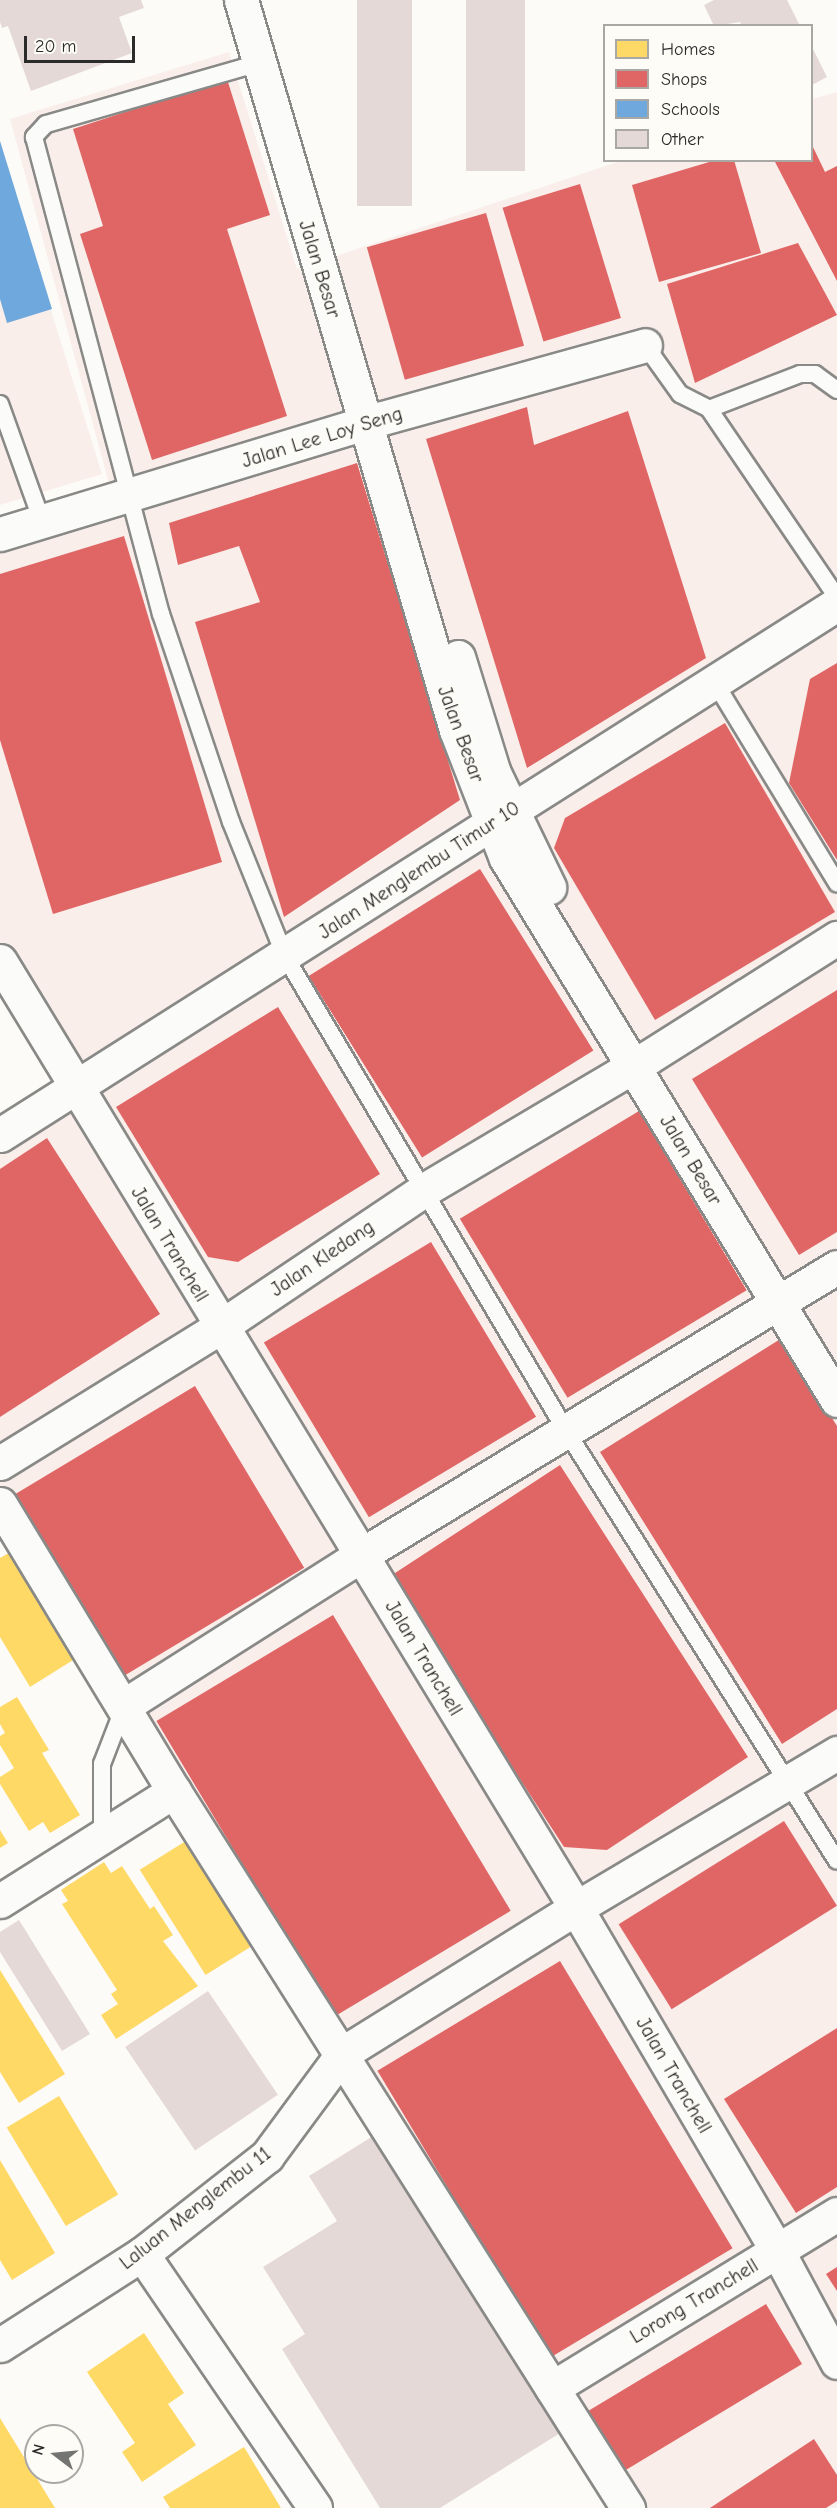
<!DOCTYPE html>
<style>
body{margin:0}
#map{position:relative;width:837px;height:2508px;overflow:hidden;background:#fcfbf8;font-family:"Comic Neue",sans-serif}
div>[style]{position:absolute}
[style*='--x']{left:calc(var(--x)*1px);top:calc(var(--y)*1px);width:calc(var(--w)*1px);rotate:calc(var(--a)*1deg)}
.built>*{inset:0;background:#f9eeea}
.homes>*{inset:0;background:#ffd966;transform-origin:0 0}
.shops>*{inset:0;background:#e06666;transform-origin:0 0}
.schools>*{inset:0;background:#6fa8dc}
.building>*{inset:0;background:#e5d9d7;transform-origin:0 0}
.roads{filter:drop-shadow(2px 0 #898987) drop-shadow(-2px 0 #898987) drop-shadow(0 2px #898987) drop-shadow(0 -2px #898987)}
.lane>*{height:16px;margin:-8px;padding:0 8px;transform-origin:8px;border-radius:8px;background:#fbfbf9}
.street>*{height:33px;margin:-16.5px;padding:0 16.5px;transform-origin:16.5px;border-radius:16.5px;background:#fbfbf9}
.secondary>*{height:33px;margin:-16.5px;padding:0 16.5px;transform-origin:16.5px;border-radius:16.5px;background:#fbfbf9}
span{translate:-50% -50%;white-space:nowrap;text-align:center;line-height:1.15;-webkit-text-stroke:6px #fdfcf7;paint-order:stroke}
.street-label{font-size:20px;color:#2b2b2b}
.legend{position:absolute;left:603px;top:24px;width:210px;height:138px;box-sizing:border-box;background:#fdfcf7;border:2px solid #a9a8a5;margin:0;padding:8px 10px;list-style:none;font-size:18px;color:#2b2b2b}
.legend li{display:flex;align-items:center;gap:12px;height:30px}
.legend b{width:30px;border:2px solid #a9a8a5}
.north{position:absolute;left:24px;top:2424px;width:60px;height:60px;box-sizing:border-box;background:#fdfcf7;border:2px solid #a9a8a5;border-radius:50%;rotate:286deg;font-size:16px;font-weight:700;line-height:24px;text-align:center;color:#2b2b2b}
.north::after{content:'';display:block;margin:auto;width:21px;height:27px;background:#747473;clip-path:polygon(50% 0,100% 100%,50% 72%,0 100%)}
.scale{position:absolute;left:24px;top:36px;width:111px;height:27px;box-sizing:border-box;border:3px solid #2b2b2b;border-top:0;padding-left:8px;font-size:18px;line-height:21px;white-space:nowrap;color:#2b2b2b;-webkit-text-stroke:4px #fdfcf7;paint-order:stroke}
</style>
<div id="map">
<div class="built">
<i style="clip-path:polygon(229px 52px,297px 269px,620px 161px,812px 160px,812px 99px,837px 92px,837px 2508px,636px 2508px,0 1514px,0 1137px,59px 1100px,0 975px,0 528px,111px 491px,10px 119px)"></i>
<i style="clip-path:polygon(0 147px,102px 474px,0 505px)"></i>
</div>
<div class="homes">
<i style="clip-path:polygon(14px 1550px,78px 1657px,30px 1687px,0 1637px,0 1558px)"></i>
<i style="clip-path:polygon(17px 1697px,49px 1750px,42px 1753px,80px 1815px,50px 1833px,43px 1822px,29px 1831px,0 1784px,0 1777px,14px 1768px,0 1745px,0 1736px,5px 1733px,0 1724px,0 1707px)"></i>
<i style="clip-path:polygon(0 1830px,8px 1843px,0 1848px)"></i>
<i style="left:189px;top:1839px;width:124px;height:58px;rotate:58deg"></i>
<i style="clip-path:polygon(104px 1862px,111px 1873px,122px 1866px,150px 1909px,154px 1906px,173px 1935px,163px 1941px,198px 1986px,116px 2039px,101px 2015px,118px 2004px,111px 1994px,117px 1990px,62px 1904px,68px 1901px,61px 1890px)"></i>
<i style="clip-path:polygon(0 1970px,65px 2074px,19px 2103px,0 2072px)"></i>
<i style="left:59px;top:2096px;width:115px;height:61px;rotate:59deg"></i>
<i style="clip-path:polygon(0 2160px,55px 2253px,12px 2280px,0 2260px)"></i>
<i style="clip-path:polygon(144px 2333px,184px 2393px,168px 2404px,196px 2445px,142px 2482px,122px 2452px,135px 2443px,87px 2372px)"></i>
<i style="clip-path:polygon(0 2418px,55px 2508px,0 2508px)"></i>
<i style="clip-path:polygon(244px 2447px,281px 2508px,170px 2508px,163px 2497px)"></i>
</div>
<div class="shops">
<i style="clip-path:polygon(227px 79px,270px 215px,227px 229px,287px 416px,152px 460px,80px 234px,103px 226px,73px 129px)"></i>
<i style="clip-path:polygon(812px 145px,825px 172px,837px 166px,837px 281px,774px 160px,812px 160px)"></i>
<i style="clip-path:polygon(716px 160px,734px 160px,761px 253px,659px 282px,632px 185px)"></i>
<i style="left:580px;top:184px;width:140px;height:81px;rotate:73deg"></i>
<i style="left:486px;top:213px;width:138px;height:124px;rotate:74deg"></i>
<i style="clip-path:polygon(798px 243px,837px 315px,695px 383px,667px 284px)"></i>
<i style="clip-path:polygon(527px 407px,534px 445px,628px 411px,706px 658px,527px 768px,426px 439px)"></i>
<i style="clip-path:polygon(357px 463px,460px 800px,284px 917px,195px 622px,260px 602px,239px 546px,178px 565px,169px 523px)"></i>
<i style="clip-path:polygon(124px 536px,222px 862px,53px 914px,0 740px,0 574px)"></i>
<i style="clip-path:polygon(837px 663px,837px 860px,789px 783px,810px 679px)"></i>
<i style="clip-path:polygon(725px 723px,835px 912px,655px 1020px,554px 848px,565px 818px)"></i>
<i style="left:480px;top:869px;width:214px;height:202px;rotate:58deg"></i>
<i style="clip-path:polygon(837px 990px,837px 1232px,799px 1255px,692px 1079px)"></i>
<i style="clip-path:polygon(278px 1007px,380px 1174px,238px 1262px,208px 1257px,116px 1107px)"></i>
<i style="left:639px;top:1111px;width:209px;height:209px;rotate:59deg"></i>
<i style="clip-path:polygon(47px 1138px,160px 1314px,0 1417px,0 1169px)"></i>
<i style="left:431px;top:1242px;width:204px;height:195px;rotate:59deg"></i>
<i style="clip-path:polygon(782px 1338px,837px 1426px,837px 1709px,782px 1744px,600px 1452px)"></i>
<i style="left:195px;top:1386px;width:212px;height:209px;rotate:59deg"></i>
<i style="clip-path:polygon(560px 1465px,748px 1757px,607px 1850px,564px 1847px,389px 1577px)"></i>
<i style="left:333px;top:1615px;width:345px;height:206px;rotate:59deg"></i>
<i style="left:784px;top:1821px;width:100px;height:195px;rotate:58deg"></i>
<i style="left:560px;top:1961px;width:335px;height:213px;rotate:59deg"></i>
<i style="clip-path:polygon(837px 2028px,837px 2187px,796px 2213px,724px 2099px)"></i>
<i style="clip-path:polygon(837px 2267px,837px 2291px,826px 2274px)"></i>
<i style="left:766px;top:2304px;width:70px;height:209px;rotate:59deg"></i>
<i style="clip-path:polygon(814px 2439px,837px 2475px,837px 2501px,826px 2508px,710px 2508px)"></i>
</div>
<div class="schools">
<i style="clip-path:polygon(0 141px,52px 309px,7px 323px,0 299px)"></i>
</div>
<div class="building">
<i style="clip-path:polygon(0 0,141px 0,144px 8px,119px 17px,132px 53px,31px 91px,8px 26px,2px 28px,0 22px)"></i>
<i style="left:357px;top:0;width:55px;height:206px"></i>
<i style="left:466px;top:0;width:59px;height:171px"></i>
<i style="clip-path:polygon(714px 0,787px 0,800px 26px,742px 26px,740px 22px,714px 26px,704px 5px)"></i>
<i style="clip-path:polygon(812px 47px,827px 77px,812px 85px)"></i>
<i style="clip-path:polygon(19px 1920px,90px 2034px,62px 2051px,0 1952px,0 1932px)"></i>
<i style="left:208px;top:1991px;width:125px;height:100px;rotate:56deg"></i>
<i style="clip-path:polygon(381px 2131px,565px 2430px,440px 2508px,380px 2508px,282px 2349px,305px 2334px,263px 2267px,337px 2221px,309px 2176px)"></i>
</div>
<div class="roads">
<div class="lane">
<i style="--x:259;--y:63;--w:222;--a:164"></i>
<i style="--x:46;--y:124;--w:18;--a:133"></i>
<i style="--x:34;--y:137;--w:494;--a:75.1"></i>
<i style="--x:161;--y:614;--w:219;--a:71.4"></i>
<i style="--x:231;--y:822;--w:144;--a:68.1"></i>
<i style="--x:285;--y:956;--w:550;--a:59.38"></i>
<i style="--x:565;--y:1429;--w:510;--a:57.8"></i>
<i style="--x:645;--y:345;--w:60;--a:54.5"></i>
<i style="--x:680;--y:394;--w:33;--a:27"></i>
<i style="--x:709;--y:409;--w:97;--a:-21"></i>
<i style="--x:800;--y:374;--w:15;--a:0"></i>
<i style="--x:815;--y:374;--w:27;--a:36"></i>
<i style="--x:0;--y:404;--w:124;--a:70.3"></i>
<i style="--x:709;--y:409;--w:227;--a:55.8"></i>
<i style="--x:714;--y:681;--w:237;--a:58.7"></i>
<i style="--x:102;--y:1836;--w:72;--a:-90"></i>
<i style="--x:102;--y:1764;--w:61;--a:-68.9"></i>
</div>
<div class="street">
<i style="--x:0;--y:534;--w:396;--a:-16.9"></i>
<i style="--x:379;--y:419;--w:276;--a:-15.5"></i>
<i style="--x:0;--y:961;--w:1108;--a:58.69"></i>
<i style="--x:576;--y:1908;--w:397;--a:59.6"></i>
<i style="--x:777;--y:2250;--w:127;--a:61.8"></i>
<i style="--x:647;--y:1058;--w:225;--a:-32.3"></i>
<i style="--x:0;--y:1135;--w:991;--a:-32.39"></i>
<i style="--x:0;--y:1504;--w:336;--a:58.8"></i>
<i style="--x:174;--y:1791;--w:849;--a:57.66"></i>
<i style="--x:125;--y:1705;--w:280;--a:-32.4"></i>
<i style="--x:361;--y:1555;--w:556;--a:-31.18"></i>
<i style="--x:0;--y:1901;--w:206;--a:-32.3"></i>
<i style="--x:142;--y:2254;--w:307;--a:55.7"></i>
<i style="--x:0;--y:2345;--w:169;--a:-32.7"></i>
<i style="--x:142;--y:2254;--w:159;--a:-38.1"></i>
<i style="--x:267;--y:2156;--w:128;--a:-53.6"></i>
<i style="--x:343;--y:2053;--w:274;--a:-31.9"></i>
<i style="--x:576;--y:1908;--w:304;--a:-30.7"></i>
<i style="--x:552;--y:2388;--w:334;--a:-31.4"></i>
</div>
<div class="secondary">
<i style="--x:241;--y:0;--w:761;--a:73.59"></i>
<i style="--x:456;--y:730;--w:137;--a:68.7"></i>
<i style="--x:506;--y:858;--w:635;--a:58.59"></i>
<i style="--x:458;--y:657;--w:121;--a:72.8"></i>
<i style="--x:494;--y:773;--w:127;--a:64.2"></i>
<i style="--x:0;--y:1463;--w:259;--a:-31.7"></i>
<i style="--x:220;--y:1327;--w:246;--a:-33.9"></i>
<i style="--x:424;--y:1190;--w:259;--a:-30.6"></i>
</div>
</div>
<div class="street-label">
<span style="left:320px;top:269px;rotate:73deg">Jalan Besar</span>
<span style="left:322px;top:437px;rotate:-17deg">Jalan Lee Loy Seng</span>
<span style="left:461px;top:734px;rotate:70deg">Jalan Besar</span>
<span style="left:419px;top:870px;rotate:-33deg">Jalan Menglembu Timur 10</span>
<span style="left:691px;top:1160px;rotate:59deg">Jalan Besar</span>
<span style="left:170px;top:1244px;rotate:59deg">Jalan Tranchell</span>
<span style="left:322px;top:1258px;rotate:-34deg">Jalan Kledang</span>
<span style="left:424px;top:1658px;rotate:59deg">Jalan Tranchell</span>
<span style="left:674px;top:2075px;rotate:60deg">Jalan Tranchell</span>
<span style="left:195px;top:2208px;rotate:-38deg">Laluan Menglembu 11</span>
<span style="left:694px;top:2301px;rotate:-31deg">Lorong Tranchell</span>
</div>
<ul class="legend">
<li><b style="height:16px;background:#ffd966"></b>Homes</li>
<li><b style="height:16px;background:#e06666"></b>Shops</li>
<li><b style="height:16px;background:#6fa8dc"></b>Schools</li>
<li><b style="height:16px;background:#e5d9d7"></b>Other</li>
</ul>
<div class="north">N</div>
<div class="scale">20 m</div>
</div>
